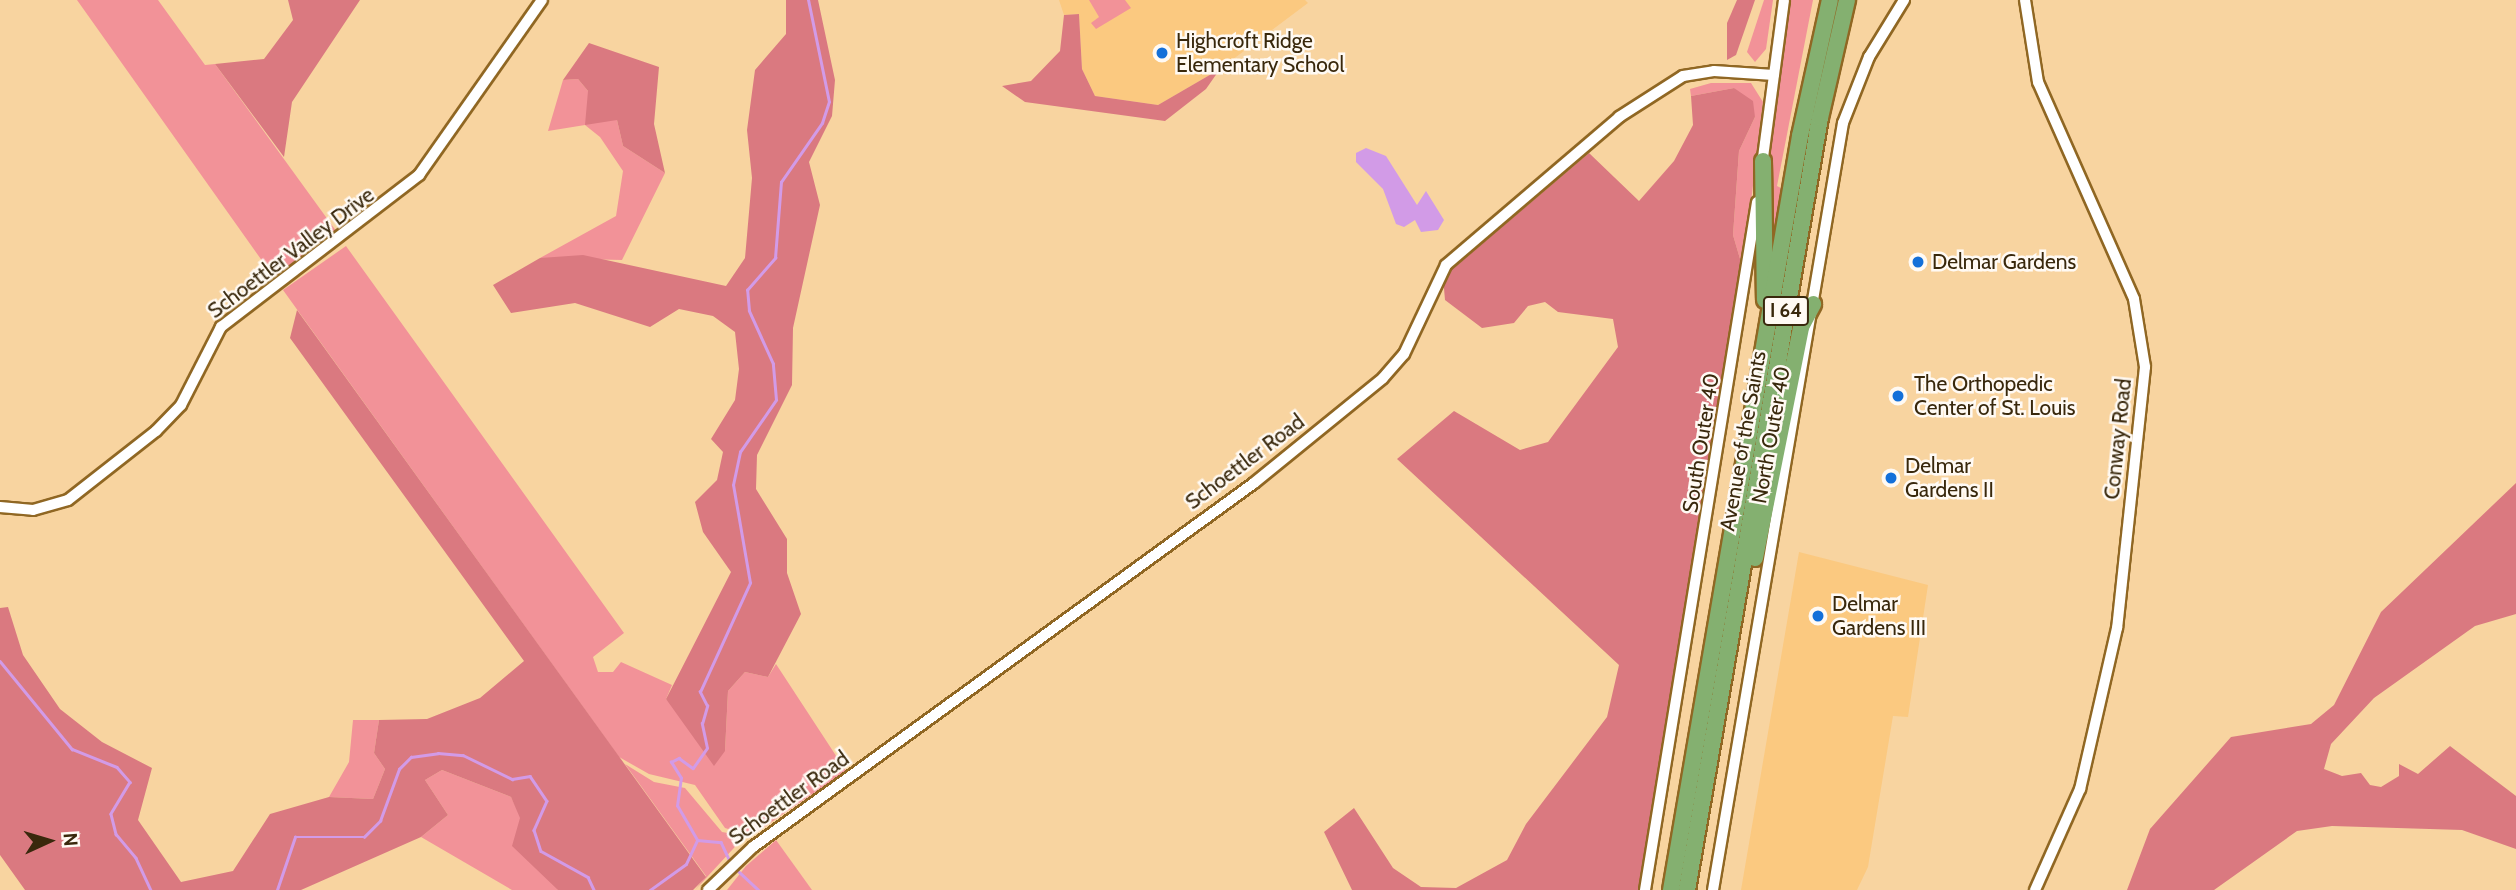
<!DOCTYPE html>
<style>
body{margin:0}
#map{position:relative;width:2516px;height:890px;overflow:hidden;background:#f8d4a0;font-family:Cabin,sans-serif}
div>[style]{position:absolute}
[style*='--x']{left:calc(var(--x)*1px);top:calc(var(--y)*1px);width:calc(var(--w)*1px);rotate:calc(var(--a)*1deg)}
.built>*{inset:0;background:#fbc980}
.green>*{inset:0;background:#f29298}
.forest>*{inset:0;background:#da7980}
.water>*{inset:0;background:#d29be7}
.stream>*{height:2.5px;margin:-1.25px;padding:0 1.25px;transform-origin:1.25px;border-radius:1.25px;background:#d29be7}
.roads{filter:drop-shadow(2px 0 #906723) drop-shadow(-2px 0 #906723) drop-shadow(0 2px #906723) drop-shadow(0 -2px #906723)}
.minor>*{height:10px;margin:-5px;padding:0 5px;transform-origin:5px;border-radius:5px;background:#fff}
.highway>*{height:16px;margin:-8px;padding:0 8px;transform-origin:8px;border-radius:8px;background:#84b070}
.dots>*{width:19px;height:19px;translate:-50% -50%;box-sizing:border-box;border:4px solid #fffaf4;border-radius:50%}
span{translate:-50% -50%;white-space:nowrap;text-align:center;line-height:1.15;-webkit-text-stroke:5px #fffaf4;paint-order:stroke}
.shield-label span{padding:2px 5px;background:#fffaf4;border:2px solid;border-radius:5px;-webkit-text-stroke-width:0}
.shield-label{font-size:19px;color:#39280c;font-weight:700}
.poi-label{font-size:21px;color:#39280c}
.left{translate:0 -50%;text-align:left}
.street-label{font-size:21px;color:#39280c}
.north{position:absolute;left:14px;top:806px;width:70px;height:70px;-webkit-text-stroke:5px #fffaf4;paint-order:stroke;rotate:86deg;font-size:19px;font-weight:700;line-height:28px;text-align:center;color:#39280c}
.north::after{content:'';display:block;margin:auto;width:24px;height:32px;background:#39280c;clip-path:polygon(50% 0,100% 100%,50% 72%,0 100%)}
</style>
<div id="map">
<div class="built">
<i style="clip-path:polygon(1059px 0,1305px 0,1308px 3px,1220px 69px,1158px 105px,1095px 96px,1082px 69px,1079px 14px,1064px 15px)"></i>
<i style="clip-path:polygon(1799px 552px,1928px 585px,1908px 717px,1893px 716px,1868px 867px,1857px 890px,1741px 890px)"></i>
</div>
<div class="green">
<i style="clip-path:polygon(77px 0,158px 0,205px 65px,215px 64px,339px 235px,275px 279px)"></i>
<i style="clip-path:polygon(1089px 0,1125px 0,1131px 8px,1096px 29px,1091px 23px,1099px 17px)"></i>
<i style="clip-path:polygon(1764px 0,1773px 0,1766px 49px,1755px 62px,1747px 52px)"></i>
<i style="clip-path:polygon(1790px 0,1813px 0,1777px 186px,1781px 188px,1773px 237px,1768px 237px,1771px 142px)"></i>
<i style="clip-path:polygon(578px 79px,588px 91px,591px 108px,617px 120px,623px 146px,665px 173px,622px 260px,540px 258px,616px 216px,623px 171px,600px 137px,585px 125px,548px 131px,563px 80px)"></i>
<i style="clip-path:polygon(1711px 83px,1751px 83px,1763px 102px,1743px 269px,1733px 235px,1739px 151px,1755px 117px,1734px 88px,1691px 96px,1690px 89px)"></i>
<i style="clip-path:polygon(346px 246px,624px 633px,593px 657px,598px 672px,613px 672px,621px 662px,672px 685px,666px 699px,725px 751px,728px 691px,745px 672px,768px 677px,776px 664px,846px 771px,751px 836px,725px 828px,695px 785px,649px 774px,619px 757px,283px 290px)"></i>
<i style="clip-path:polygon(353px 720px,379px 720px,374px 753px,385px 769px,373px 799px,329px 797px,349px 762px)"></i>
<i style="clip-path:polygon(625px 764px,654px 782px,685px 788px,722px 832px,745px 836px,695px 890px,706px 876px)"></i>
<i style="clip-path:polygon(442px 770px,511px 797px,558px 890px,512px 890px,421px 837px,448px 815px,425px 780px)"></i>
<i style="clip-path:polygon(776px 840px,812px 890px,727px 890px,746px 866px)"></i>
</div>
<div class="forest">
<i style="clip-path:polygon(288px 0,360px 0,292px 102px,284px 157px,215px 64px,264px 59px,293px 20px)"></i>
<i style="clip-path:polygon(786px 0,818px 0,835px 80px,832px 116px,809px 162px,820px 205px,793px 328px,792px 385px,757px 455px,756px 489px,787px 539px,787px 573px,801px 614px,768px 677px,745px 672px,728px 691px,725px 751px,714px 766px,666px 699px,731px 572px,703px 532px,695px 502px,717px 480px,723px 452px,711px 439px,735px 400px,739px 369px,735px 332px,713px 316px,679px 309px,650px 327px,575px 303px,511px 313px,493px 285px,540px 258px,583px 255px,726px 286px,745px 258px,752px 178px,747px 130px,755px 70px,786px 34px)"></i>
<i style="clip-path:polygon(1737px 0,1755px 0,1736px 55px,1727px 60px,1727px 23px)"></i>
<i style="clip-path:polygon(1079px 14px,1082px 69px,1095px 96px,1158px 105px,1220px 69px,1206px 89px,1165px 121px,1025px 102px,1002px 86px,1031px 81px,1060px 51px,1064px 15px)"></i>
<i style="clip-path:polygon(589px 43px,659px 67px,654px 124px,665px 173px,623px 146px,617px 120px,585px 125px,588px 91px,578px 79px,563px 80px)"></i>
<i style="clip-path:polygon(1734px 88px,1753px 101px,1755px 117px,1739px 151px,1733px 235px,1743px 269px,1638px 890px,1352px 890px,1324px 832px,1354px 808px,1393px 868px,1421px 887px,1456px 888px,1507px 860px,1526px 824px,1607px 717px,1619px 665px,1397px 459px,1454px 411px,1520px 450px,1548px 442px,1618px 347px,1613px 319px,1558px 312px,1545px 302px,1528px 306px,1514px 323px,1482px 328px,1445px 300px,1443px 277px,1589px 153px,1639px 201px,1674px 161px,1693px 125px,1691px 96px)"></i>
<i style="clip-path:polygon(297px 310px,706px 877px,693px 890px,558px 890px,512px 846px,520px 818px,511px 797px,442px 770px,425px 780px,448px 815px,421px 837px,301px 890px,25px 890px,0 855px,0 608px,8px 607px,23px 655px,60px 709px,102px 742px,152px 768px,138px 820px,181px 882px,233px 871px,270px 814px,329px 797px,373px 799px,385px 769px,374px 753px,379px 720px,427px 719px,480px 698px,524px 661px,290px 338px)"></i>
<i style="clip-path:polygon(2516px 483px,2516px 614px,2475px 626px,2374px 698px,2331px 744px,2324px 769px,2342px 776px,2361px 773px,2370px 785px,2381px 787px,2399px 776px,2399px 764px,2418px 774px,2450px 746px,2516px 796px,2516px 849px,2462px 830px,2332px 826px,2297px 831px,2214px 890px,2127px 890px,2150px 829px,2231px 737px,2311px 724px,2334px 705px,2381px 612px)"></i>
</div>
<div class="water">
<i style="clip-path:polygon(1366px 148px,1386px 156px,1417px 205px,1426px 191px,1444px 220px,1438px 230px,1421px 232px,1415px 220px,1404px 227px,1396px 224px,1383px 189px,1356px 162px,1356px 153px)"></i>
</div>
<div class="stream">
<i style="--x:0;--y:661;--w:114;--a:50.7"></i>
<i style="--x:72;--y:749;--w:48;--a:21.8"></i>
<i style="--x:117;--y:767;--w:20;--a:49"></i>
<i style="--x:130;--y:782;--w:37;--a:121"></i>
<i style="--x:111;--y:814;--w:21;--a:76"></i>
<i style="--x:116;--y:834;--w:31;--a:50"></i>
<i style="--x:136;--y:858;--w:35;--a:65"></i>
<i style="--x:697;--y:840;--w:39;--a:-120"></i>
<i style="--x:677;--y:806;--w:28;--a:-82"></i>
<i style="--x:681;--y:778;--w:19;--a:-122"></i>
<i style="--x:671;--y:762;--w:9;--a:-27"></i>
<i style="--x:679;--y:758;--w:17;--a:36"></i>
<i style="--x:693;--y:768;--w:24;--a:-55"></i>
<i style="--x:707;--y:748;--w:25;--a:-102"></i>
<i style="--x:702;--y:724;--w:19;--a:-74"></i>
<i style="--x:707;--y:706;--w:16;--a:-117"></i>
<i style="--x:700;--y:692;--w:120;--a:-65.4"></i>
<i style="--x:750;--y:583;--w:99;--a:-99.8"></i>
<i style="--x:733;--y:485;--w:34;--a:-78"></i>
<i style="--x:740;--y:452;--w:63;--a:-55.3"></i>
<i style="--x:776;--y:400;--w:36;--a:-95"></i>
<i style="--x:773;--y:364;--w:58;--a:-114.4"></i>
<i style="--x:749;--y:311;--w:21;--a:-95"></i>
<i style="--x:747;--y:290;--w:43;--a:-48.8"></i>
<i style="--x:775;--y:258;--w:76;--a:-85.5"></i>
<i style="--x:781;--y:182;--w:72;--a:-55.2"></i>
<i style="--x:822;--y:123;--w:22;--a:-72"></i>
<i style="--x:829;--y:102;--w:104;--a:-101.6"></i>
<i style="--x:735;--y:868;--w:33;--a:43"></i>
<i style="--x:277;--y:890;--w:56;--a:-71.2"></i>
<i style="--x:295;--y:837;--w:69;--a:0"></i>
<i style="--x:364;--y:837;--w:23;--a:-45"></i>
<i style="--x:380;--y:821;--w:55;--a:-69.9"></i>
<i style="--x:399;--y:769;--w:17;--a:-45"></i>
<i style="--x:411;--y:757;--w:27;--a:-8"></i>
<i style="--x:438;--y:753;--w:25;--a:5"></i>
<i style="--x:463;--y:755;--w:55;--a:26.1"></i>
<i style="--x:512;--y:779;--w:18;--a:-9"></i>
<i style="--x:530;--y:776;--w:30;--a:56"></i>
<i style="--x:547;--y:801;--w:32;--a:114"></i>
<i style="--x:534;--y:830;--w:22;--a:72"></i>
<i style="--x:541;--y:851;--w:54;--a:29"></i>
<i style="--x:588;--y:877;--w:14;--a:65"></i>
<i style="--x:650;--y:890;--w:44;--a:-35.8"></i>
<i style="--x:686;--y:864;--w:26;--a:-65"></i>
<i style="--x:697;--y:840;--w:24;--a:5"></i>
<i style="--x:721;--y:842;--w:23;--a:65"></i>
</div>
<div class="roads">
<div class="minor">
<i style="--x:2025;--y:0;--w:83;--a:81"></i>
<i style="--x:2038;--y:82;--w:237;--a:66.1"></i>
<i style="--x:2134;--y:299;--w:69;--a:80.8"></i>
<i style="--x:2145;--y:367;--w:262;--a:96.1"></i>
<i style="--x:2117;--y:628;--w:165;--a:102.9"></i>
<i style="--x:2080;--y:789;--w:111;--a:114"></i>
<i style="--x:1762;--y:165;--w:166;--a:-82.4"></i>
<i style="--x:0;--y:507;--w:33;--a:5"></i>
<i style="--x:33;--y:510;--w:36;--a:-16"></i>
<i style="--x:68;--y:500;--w:112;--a:-38.1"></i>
<i style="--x:156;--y:431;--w:36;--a:-46"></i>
<i style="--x:181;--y:405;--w:88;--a:-62.9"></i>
<i style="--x:221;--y:327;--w:250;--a:-37.5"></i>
<i style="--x:419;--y:175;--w:214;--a:-54.9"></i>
<i style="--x:708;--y:890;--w:62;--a:-43.7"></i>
<i style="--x:753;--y:847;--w:619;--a:-36"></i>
<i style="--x:1254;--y:483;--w:166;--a:-39.1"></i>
<i style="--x:1383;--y:378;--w:32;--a:-49"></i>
<i style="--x:1404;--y:354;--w:98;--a:-64.7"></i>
<i style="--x:1446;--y:265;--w:228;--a:-40.5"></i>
<i style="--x:1619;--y:117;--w:76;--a:-32.6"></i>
<i style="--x:1683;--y:76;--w:31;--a:-9"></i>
<i style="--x:1714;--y:71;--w:60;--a:3.8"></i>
<i style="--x:1645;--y:890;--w:697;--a:-80.75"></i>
<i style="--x:1713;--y:890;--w:778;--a:-80.38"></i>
<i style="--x:1843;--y:123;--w:71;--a:-68.5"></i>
<i style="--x:1869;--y:57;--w:67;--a:-58.4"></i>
</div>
<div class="highway">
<i style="--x:1763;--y:161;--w:139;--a:89.2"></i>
<i style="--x:1755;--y:558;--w:236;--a:-78.7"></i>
<i style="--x:1801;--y:327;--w:26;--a:-62"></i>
<i style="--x:1671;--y:890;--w:765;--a:-80.29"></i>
<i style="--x:1800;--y:136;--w:139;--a:-77.6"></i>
<i style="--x:1687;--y:890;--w:783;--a:-80.23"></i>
<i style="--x:1820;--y:118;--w:121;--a:-77.1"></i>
</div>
</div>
<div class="dots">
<i style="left:1162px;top:53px;background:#1470d9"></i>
<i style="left:1918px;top:262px;background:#1470d9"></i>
<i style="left:1898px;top:396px;background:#1470d9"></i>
<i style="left:1891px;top:478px;background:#1470d9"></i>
<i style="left:1818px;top:616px;background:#1470d9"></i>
</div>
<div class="shield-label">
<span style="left:1786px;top:311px">I 64</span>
</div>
<div class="poi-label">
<span class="left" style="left:1176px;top:53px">Highcroft Ridge<br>Elementary School</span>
<span class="left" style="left:1932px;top:262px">Delmar Gardens</span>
<span class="left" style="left:1914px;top:396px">The Orthopedic<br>Center of St. Louis</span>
<span class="left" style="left:1905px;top:478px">Delmar<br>Gardens II</span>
<span class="left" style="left:1832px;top:616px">Delmar<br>Gardens III</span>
</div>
<div class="street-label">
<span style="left:291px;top:253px;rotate:-37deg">Schoettler Valley Drive</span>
<span style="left:1771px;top:435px;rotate:-80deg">North Outer 40</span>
<span style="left:2118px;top:439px;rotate:-84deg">Conway Road</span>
<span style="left:1743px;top:441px;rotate:-80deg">Avenue of the Saints</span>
<span style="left:1701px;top:443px;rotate:-81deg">South Outer 40</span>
<span style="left:1245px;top:462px;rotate:-37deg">Schoettler Road</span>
<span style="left:789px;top:798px;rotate:-36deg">Schoettler Road</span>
</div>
<div class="north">N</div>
</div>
